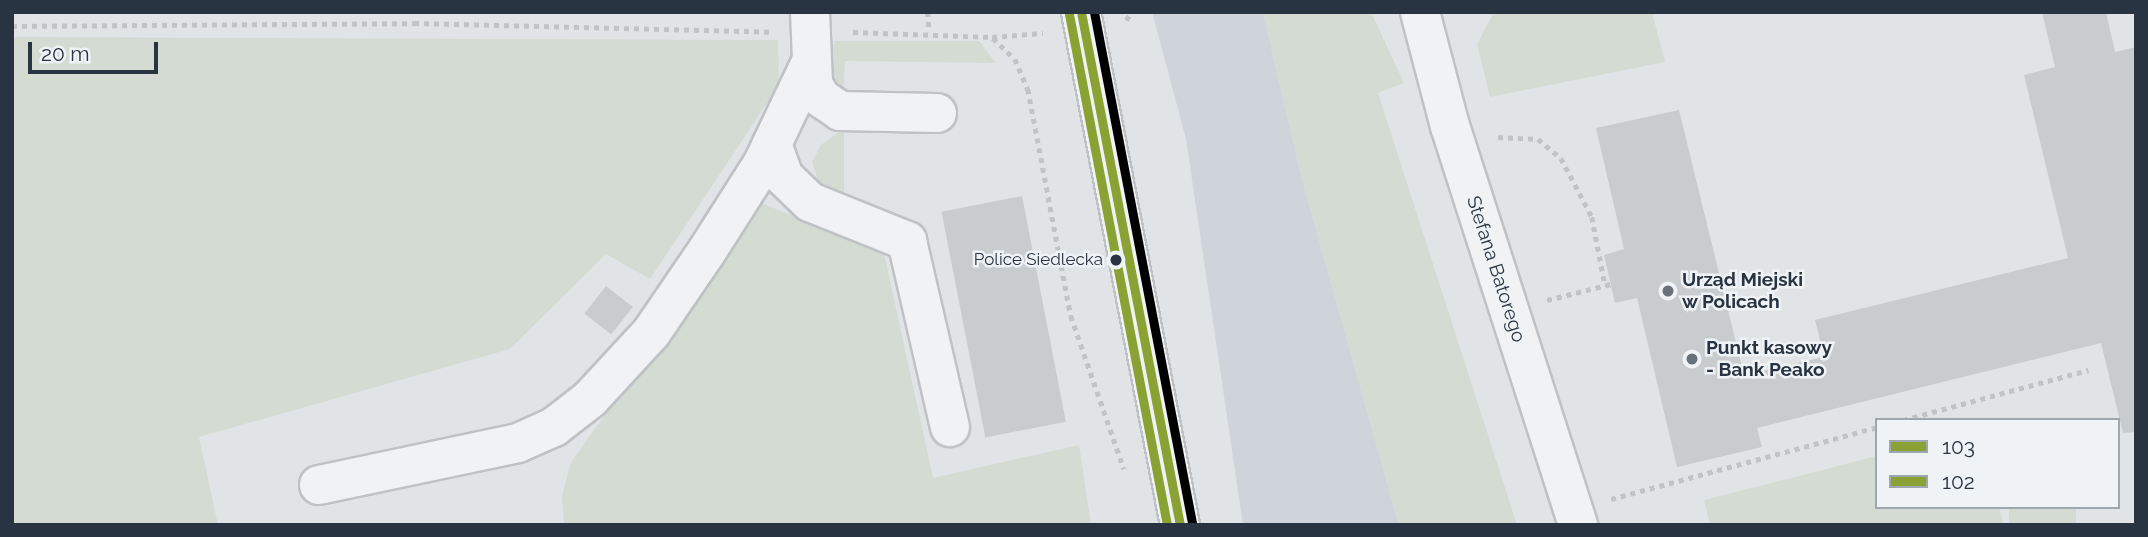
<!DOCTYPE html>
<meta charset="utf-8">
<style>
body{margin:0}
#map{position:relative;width:2148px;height:537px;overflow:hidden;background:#e1e4e7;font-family:Raleway,sans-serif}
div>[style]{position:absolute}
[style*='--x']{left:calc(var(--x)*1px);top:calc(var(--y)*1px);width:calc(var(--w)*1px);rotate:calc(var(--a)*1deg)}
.built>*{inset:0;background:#cfd4da}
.green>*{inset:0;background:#d3dbd2;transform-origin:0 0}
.building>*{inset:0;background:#c9cccf;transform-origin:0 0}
.path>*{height:4.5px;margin-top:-2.25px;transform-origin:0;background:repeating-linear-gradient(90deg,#c0c4c7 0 5px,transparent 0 10px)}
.roads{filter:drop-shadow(2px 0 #bfc2c5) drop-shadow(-2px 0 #bfc2c5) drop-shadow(0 2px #bfc2c5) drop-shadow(0 -2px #bfc2c5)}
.minor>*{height:38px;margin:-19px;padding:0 19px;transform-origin:19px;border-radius:19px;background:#f1f2f3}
.bus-1>*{height:9px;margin:-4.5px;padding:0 4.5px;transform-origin:4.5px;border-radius:4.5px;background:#8aa234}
.bus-2>*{height:9px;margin:-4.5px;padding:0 4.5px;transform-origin:4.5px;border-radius:4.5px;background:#8aa234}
.bus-3>*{height:9px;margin:-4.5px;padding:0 4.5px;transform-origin:4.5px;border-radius:4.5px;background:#000}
.dots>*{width:19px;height:19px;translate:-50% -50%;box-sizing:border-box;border:4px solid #eff3f6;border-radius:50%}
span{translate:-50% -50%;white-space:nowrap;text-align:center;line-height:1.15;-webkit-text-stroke:5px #eff3f6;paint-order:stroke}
.bus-label{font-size:17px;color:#283441}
.right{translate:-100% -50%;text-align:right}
.street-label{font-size:19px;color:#283441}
.poi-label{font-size:19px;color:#283441;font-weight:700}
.left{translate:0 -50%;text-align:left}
.frame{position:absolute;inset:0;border:14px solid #283441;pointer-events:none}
.legend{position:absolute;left:1875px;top:418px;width:245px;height:91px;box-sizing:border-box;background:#eff3f6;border:2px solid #9fa7ae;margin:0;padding:9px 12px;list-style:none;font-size:21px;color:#283441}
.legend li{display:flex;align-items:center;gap:14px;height:35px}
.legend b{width:35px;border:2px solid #9fa7ae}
.scale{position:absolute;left:28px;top:42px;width:130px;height:32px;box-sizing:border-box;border:4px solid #283441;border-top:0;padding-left:9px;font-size:21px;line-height:24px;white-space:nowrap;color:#283441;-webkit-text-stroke:5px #eff3f6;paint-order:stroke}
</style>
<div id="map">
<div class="built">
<i style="clip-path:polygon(1152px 12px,1263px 12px,1302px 179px,1399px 525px,1243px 525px,1186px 139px)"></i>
</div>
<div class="green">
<i style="clip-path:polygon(1263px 12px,1371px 12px,1404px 83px,1378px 93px,1517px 525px,1399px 525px,1302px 179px)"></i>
<i style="clip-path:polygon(1494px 12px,1652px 12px,1665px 62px,1490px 97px,1477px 44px)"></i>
<i style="clip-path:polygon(12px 37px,778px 40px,779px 85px,650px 279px,606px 254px,510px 349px,199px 437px,218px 525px,12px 525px)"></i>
<i style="clip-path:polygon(835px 41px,979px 41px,996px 63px,845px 61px,843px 95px,832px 83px,830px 58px)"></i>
<i style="clip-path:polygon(844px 128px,844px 198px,818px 181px,812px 162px,821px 145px)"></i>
<i style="clip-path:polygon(759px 202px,884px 253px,933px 478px,1079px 445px,1091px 525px,564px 525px,562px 496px,571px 462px)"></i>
<i style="clip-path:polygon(1877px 456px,1877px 507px,1999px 507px,2004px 525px,1710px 525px,1704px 500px)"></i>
<i style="left:2009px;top:507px;width:67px;height:18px"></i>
</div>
<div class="building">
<i style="clip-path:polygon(2042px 12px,2106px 12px,2115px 52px,2136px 47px,2136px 432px,2123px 433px,2101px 343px,1757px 428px,1762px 447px,1677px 467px,1637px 298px,1615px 303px,1604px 255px,1624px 249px,1596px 128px,1679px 110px,1744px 375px,1824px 357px,1815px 320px,2068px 258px,2024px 75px,2055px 67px)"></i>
<i style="left:1022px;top:196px;width:230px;height:82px;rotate:79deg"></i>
<i style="left:606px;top:286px;width:34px;height:35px;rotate:38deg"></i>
</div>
<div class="path">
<i style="--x:928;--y:12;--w:20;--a:87"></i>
<i style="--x:1126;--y:20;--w:10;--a:-53"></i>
<i style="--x:12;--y:26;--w:402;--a:-0.4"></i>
<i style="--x:414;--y:23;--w:357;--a:1.4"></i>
<i style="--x:853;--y:32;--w:139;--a:2.1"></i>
<i style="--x:992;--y:37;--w:51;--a:-4.5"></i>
<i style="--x:993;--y:38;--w:30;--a:44"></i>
<i style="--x:1015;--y:59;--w:33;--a:67"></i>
<i style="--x:1028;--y:89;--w:231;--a:79.3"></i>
<i style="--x:1071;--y:316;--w:162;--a:70.9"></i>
<i style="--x:1498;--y:137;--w:40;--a:2.9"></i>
<i style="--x:1538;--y:139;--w:30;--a:40"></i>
<i style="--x:1561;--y:158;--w:67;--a:62.3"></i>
<i style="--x:1592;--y:217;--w:69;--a:79.2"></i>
<i style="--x:1547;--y:300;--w:66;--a:-14"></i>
<i style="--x:1903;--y:420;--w:192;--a:-15.1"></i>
<i style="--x:1611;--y:499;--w:276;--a:-15.1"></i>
</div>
<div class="roads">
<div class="minor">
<i style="--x:810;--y:12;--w:72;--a:87.6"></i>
<i style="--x:813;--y:84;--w:16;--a:60"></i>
<i style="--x:821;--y:98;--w:23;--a:34"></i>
<i style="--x:840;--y:111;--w:97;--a:1.2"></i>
<i style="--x:1081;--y:12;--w:522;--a:79.08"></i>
<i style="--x:1420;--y:12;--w:118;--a:75.3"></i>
<i style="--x:1450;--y:126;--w:419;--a:72.2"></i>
<i style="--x:772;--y:144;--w:35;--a:70"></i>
<i style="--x:784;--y:177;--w:36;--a:44"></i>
<i style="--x:810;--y:202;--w:105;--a:21.9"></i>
<i style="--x:907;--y:241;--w:191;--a:77"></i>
<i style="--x:319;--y:485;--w:203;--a:-11.9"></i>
<i style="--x:518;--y:443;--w:39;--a:-24"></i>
<i style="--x:554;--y:427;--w:46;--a:-37.9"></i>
<i style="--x:590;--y:399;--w:90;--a:-47.3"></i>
<i style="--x:651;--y:333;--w:99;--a:-55.7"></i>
<i style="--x:707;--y:251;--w:104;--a:-57.5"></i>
<i style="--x:763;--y:163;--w:112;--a:-64.6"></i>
</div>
</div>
<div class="bus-1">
<i style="--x:1081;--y:12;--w:522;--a:79.08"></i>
</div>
<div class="bus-2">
<i style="--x:1069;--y:14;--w:520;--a:79.14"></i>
</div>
<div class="bus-3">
<i style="--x:1094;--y:12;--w:520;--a:79.14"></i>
</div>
<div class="dots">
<i style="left:1116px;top:260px;background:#283441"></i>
<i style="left:1668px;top:291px;background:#69727b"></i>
<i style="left:1692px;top:359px;background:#69727b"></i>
</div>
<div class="bus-label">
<span class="right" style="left:1103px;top:260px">Police Siedlecka</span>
</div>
<div class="street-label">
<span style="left:1496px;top:269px;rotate:72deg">Stefana Batorego</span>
</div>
<div class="poi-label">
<span class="left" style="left:1682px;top:291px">Urząd Miejski<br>w Policach</span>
<span class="left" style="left:1706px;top:359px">Punkt kasowy<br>- Bank Peako</span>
</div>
<div class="frame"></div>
<ul class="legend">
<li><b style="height:9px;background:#8aa234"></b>103</li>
<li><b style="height:9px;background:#8aa234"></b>102</li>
</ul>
<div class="scale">20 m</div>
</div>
